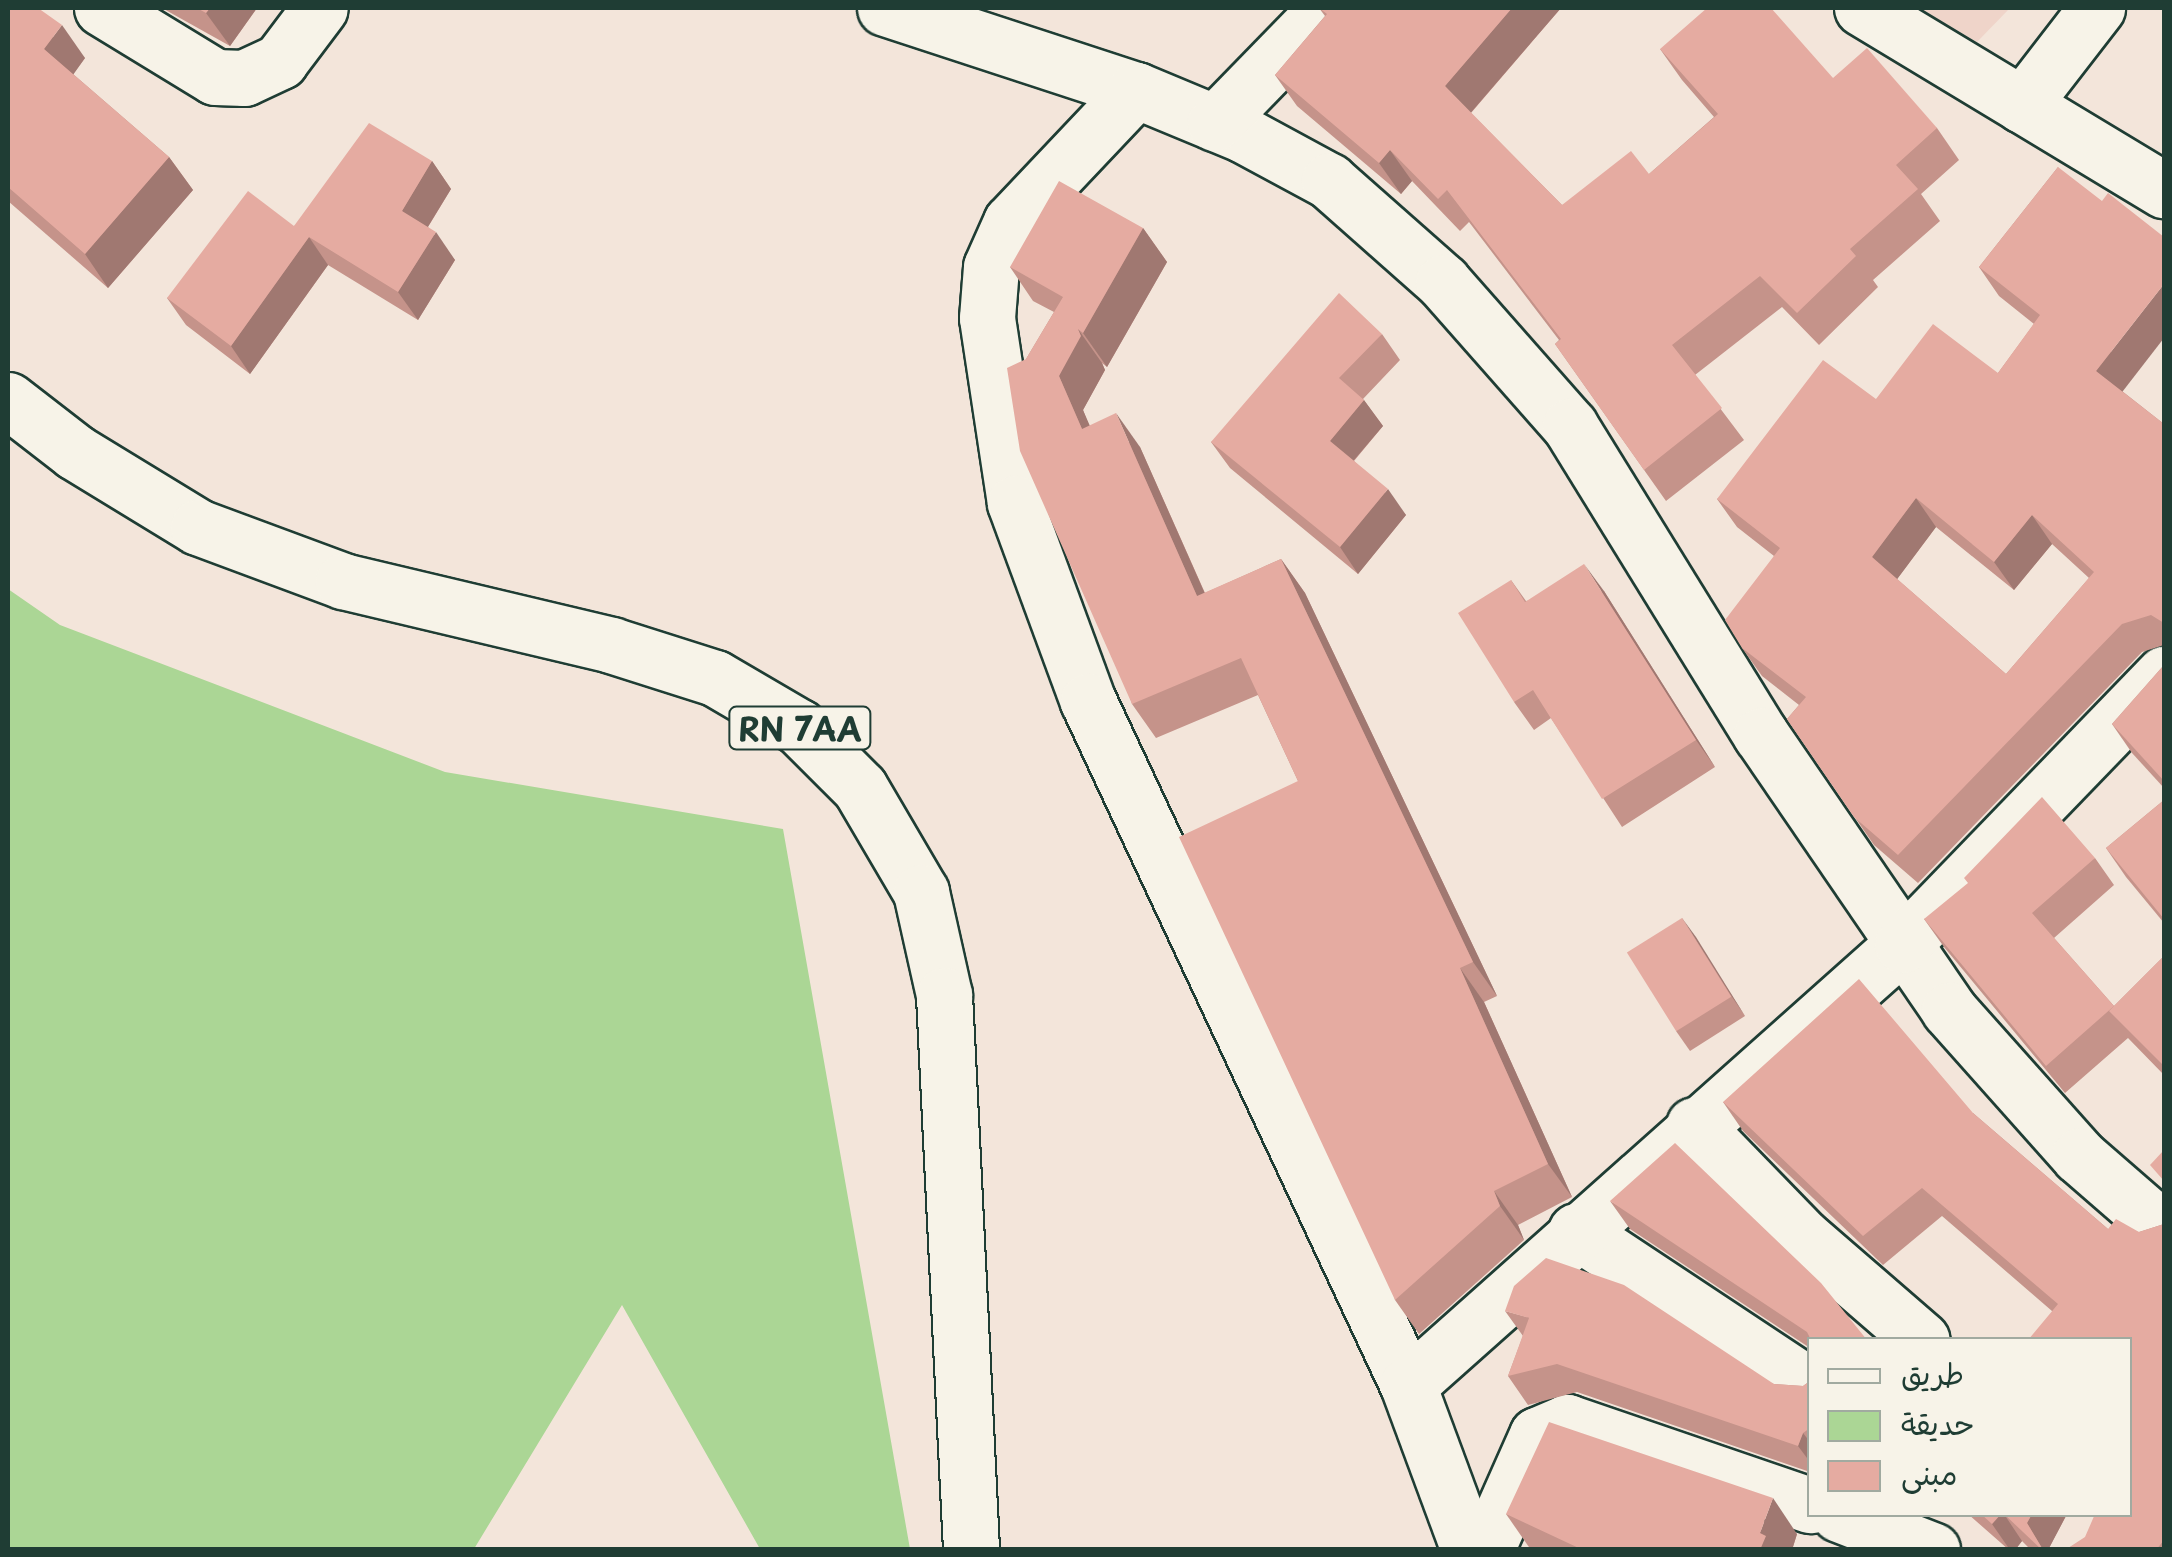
<!DOCTYPE html>
<meta charset="utf-8">
<style>
body{margin:0}
#map{position:relative;width:2172px;height:1557px;overflow:hidden;background:#f3e5da;font-family:"Playpen Sans","Playpen Sans Arabic",sans-serif}
div>[style]{position:absolute}
[style*='--x']{left:calc(var(--x)*1px);top:calc(var(--y)*1px);width:calc(var(--w)*1px);rotate:calc(var(--a)*1deg)}
.built>*{inset:0;background:#efd4c9}
.green>*{inset:0;background:#abd695}
.roads{filter:drop-shadow(2px 0 #1f3d34) drop-shadow(-2px 0 #1f3d34) drop-shadow(0 2px #1f3d34) drop-shadow(0 -2px #1f3d34)}
.street>*{height:55px;margin:-27.5px;padding:0 27.5px;transform-origin:27.5px;border-radius:27.5px;background:#f7f3e8}
.primary>*{height:55px;margin:-27.5px;padding:0 27.5px;transform-origin:27.5px;border-radius:27.5px;background:#f7f3e8}
.wall>*{inset:0;background:#c5938a}
.shaded-wall>*{inset:0;background:#a07871}
.building>*{inset:0;background:#e5aba1;transform-origin:0 0}
span{translate:-50% -50%;white-space:nowrap;text-align:center;line-height:1.15;-webkit-text-stroke:10px #f7f3e8;paint-order:stroke}
.shield-label span{padding:2px 8px;background:#f7f3e8;border:2px solid;border-radius:8px;-webkit-text-stroke-width:0}
.shield-label{font-size:32px;color:#1f3d34;font-weight:700}
.frame{position:absolute;inset:0;border:10px solid #1f3d34;pointer-events:none}
.legend{position:absolute;left:1807px;top:1337px;width:325px;height:180px;box-sizing:border-box;background:#f7f3e8;border:2px solid #a1aaa0;margin:0;padding:12px 18px;list-style:none;font-size:30px;color:#1f3d34}
.legend li{display:flex;align-items:center;gap:20px;height:50px}
.legend b{width:50px;border:2px solid #a1aaa0}
</style>
<div id="map">
<div class="built">
<i style="clip-path:polygon(1919px 8px,2010px 8px,1977px 42px)"></i>
</div>
<div class="green">
<i style="clip-path:polygon(8px 589px,60px 625px,445px 772px,783px 829px,910px 1549px,760px 1549px,622px 1305px,474px 1549px,8px 1549px)"></i>
</div>
<div class="roads">
<div class="street">
<i style="--x:102;--y:8;--w:132;--a:31.4"></i>
<i style="--x:215;--y:77;--w:29;--a:2"></i>
<i style="--x:244;--y:78;--w:40;--a:-25"></i>
<i style="--x:280;--y:61;--w:66;--a:-53"></i>
<i style="--x:885;--y:8;--w:264;--a:18.1"></i>
<i style="--x:1136;--y:90;--w:117;--a:22.6"></i>
<i style="--x:1244;--y:135;--w:97;--a:28.4"></i>
<i style="--x:1329;--y:181;--w:152;--a:41.5"></i>
<i style="--x:1443;--y:282;--w:192;--a:48.6"></i>
<i style="--x:1570;--y:426;--w:363;--a:58.3"></i>
<i style="--x:1761;--y:735;--w:333;--a:55.6"></i>
<i style="--x:1949;--y:1010;--w:195;--a:48.3"></i>
<i style="--x:2079;--y:1156;--w:113;--a:41"></i>
<i style="--x:1862;--y:8;--w:353;--a:31.1"></i>
<i style="--x:1136;--y:90;--w:182;--a:133.4"></i>
<i style="--x:1011;--y:222;--w:49;--a:114"></i>
<i style="--x:991;--y:267;--w:51;--a:94.5"></i>
<i style="--x:987;--y:318;--w:187;--a:81.4"></i>
<i style="--x:1015;--y:503;--w:211;--a:69.8"></i>
<i style="--x:1088;--y:701;--w:755;--a:64.93"></i>
<i style="--x:1408;--y:1385;--w:176;--a:69.7"></i>
<i style="--x:2022;--y:105;--w:123;--a:-52.3"></i>
<i style="--x:1215;--y:123;--w:161;--a:-45.8"></i>
<i style="--x:1694;--y:1125;--w:156;--a:45.8"></i>
<i style="--x:1803;--y:1237;--w:157;--a:40.9"></i>
<i style="--x:1576;--y:1231;--w:281;--a:33.5"></i>
<i style="--x:1408;--y:1385;--w:662;--a:-41.69"></i>
<i style="--x:1902;--y:945;--w:377;--a:-46"></i>
<i style="--x:1839;--y:1514;--w:100;--a:21.2"></i>
<i style="--x:1486;--y:1550;--w:126;--a:-66.1"></i>
<i style="--x:1537;--y:1435;--w:33;--a:-23"></i>
<i style="--x:1567;--y:1422;--w:257;--a:18.9"></i>
</div>
<div class="primary">
<i style="--x:8;--y:400;--w:85;--a:37.8"></i>
<i style="--x:75;--y:452;--w:144;--a:31.4"></i>
<i style="--x:198;--y:527;--w:155;--a:20.4"></i>
<i style="--x:343;--y:581;--w:276;--a:13.4"></i>
<i style="--x:611;--y:645;--w:109;--a:17.6"></i>
<i style="--x:715;--y:678;--w:97;--a:30.3"></i>
<i style="--x:799;--y:727;--w:86;--a:45"></i>
<i style="--x:860;--y:788;--w:121;--a:59.6"></i>
<i style="--x:921;--y:892;--w:106;--a:77.4"></i>
<i style="--x:944;--y:995;--w:556;--a:87.21"></i>
</div>
</div>
<div class="wall">
<i style="clip-path:polygon(8px 8px,85px 58px,73px 74px,169px 157px,193px 190px,108px 288px,8px 201px)"></i>
<i style="clip-path:polygon(162px 8px,257px 8px,230px 46px)"></i>
<i style="clip-path:polygon(1319px 8px,1561px 8px,1471px 113px,1562px 205px,1649px 174px,1714px 117px,1682px 80px,1660px 49px,1833px 78px,1937px 128px,1959px 160px,1921px 194px,1940px 221px,1873px 280px,1878px 287px,1819px 345px,1782px 307px,1695px 375px,1744px 440px,1666px 501px,1555px 344px,1559px 340px,1469px 222px,1460px 231px,1412px 181px,1401px 194px,1297px 106px,1275px 75px,1325px 16px)"></i>
<i style="clip-path:polygon(432px 161px,451px 189px,428px 227px,455px 260px,418px 320px,328px 265px,250px 374px,186px 325px,167px 298px,294px 226px)"></i>
<i style="clip-path:polygon(evenodd,2058px 167px,2122px 391px,2164px 424px,2164px 645px,2142px 652px,1918px 883px,1874px 845px,1787px 719px,1799px 705px,1762px 676px,1742px 648px,1774px 556px,1737px 527px,1717px 499px,1876px 399px,1998px 373px,2034px 324px,1999px 296px,1979px 267px,2058px 167px,1936px 527px,2014px 590px,2052px 544px,2089px 578px,2006px 674px,1897px 579px,1936px 527px)"></i>
<i style="clip-path:polygon(1143px 228px,1167px 262px,1107px 367px,1102px 363px,1105px 370px,1083px 410px,1089px 426px,1140px 447px,1205px 593px,1281px 559px,1305px 593px,1497px 996px,1484px 1002px,1572px 1197px,1518px 1225px,1524px 1240px,1419px 1334px,1395px 1300px,1298px 781px,1258px 695px,1156px 738px,1132px 704px,1026px 359px,1054px 312px,1033px 301px,1010px 267px)"></i>
<i style="clip-path:polygon(1382px 334px,1400px 360px,1363px 399px,1383px 426px,1354px 461px,1406px 515px,1358px 574px,1230px 468px,1211px 442px)"></i>
<i style="clip-path:polygon(1511px 580px,1526px 601px,1604px 591px,1715px 767px,1622px 827px,1551px 718px,1534px 730px,1514px 702px)"></i>
<i style="clip-path:polygon(2164px 665px,2164px 788px,2132px 753px,2112px 724px)"></i>
<i style="clip-path:polygon(2164px 800px,2164px 923px,2126px 877px,2106px 848px)"></i>
<i style="clip-path:polygon(2095px 858px,2114px 885px,2054px 938px,2114px 1006px,2164px 956px,2164px 1075px,2128px 1038px,2065px 1093px,1944px 947px,1924px 919px)"></i>
<i style="clip-path:polygon(1682px 918px,1745px 1016px,1690px 1051px,1676px 1031px)"></i>
<i style="clip-path:polygon(1723px 1102px,1973px 1113px,2108px 1229px,2139px 1232px,2164px 1224px,2164px 1550px,2065px 1550px,2130px 1514px,2130px 1340px,2052px 1311px,1942px 1216px,1883px 1265px,1743px 1131px)"></i>
<i style="clip-path:polygon(1610px 1201px,1867px 1340px,1810px 1340px,1810px 1348px,1630px 1229px)"></i>
<i style="clip-path:polygon(1505px 1311px,1774px 1384px,1803px 1386px,1810px 1381px,1810px 1472px,1577px 1392px,1528px 1405px,1508px 1376px,1523px 1336px)"></i>
<i style="clip-path:polygon(1506px 1514px,1797px 1534px,1792px 1550px,1531px 1550px)"></i>
<i style="clip-path:polygon(1968px 1514px,2067px 1514px,2048px 1550px,2031px 1550px,2022px 1541px,2015px 1550px,2009px 1550px)"></i>
</div>
<div class="shaded-wall">
<i style="clip-path:polygon(210px 8px,257px 8px,230px 46px,206px 13px)"></i>
<i style="clip-path:polygon(1512px 8px,1561px 8px,1467px 117px,1445px 86px)"></i>
<i style="clip-path:polygon(62px 25px,85px 58px,68px 82px,44px 49px)"></i>
<i style="clip-path:polygon(1390px 150px,1412px 181px,1401px 194px,1379px 163px)"></i>
<i style="clip-path:polygon(169px 157px,193px 190px,108px 288px,85px 254px)"></i>
<i style="clip-path:polygon(432px 161px,451px 189px,421px 238px,402px 211px)"></i>
<i style="clip-path:polygon(1143px 228px,1167px 262px,1107px 367px,1083px 333px)"></i>
<i style="clip-path:polygon(436px 232px,455px 260px,418px 320px,398px 292px)"></i>
<i style="clip-path:polygon(309px 237px,328px 265px,250px 374px,231px 346px)"></i>
<i style="clip-path:polygon(2164px 284px,2164px 338px,2116px 400px,2096px 371px)"></i>
<i style="clip-path:polygon(1078px 329px,1102px 363px,1105px 370px,1083px 410px,1106px 463px,1082px 429px,1059px 376px)"></i>
<i style="clip-path:polygon(1364px 400px,1383px 426px,1348px 467px,1330px 441px)"></i>
<i style="clip-path:polygon(1116px 413px,1140px 447px,1221px 630px,1197px 596px)"></i>
<i style="clip-path:polygon(1388px 489px,1406px 515px,1358px 574px,1340px 547px)"></i>
<i style="clip-path:polygon(1916px 498px,1936px 527px,1892px 586px,1872px 557px)"></i>
<i style="clip-path:polygon(2032px 515px,2052px 544px,2014px 590px,1994px 562px)"></i>
<i style="clip-path:polygon(1281px 559px,1305px 593px,1497px 996px,1473px 962px)"></i>
<i style="clip-path:polygon(1584px 564px,1604px 591px,1715px 767px,1696px 740px)"></i>
<i style="clip-path:polygon(1682px 918px,1696px 937px,1745px 1016px,1732px 997px)"></i>
<i style="clip-path:polygon(1460px 968px,1484px 1002px,1572px 1197px,1548px 1164px)"></i>
<i style="clip-path:polygon(1494px 1191px,1518px 1225px,1524px 1240px,1500px 1206px)"></i>
<i style="clip-path:polygon(1803px 1433px,1810px 1442px,1810px 1462px,1798px 1446px)"></i>
<i style="clip-path:polygon(1773px 1498px,1797px 1534px,1792px 1550px,1760px 1550px,1760px 1533px)"></i>
<i style="clip-path:polygon(2001px 1514px,2004px 1514px,2022px 1541px,2015px 1550px,2010px 1550px,1992px 1524px)"></i>
<i style="clip-path:polygon(2032px 1514px,2067px 1514px,2048px 1550px,2043px 1550px,2027px 1523px)"></i>
</div>
<div class="building">
<i style="clip-path:polygon(8px 8px,38px 8px,62px 25px,44px 49px,169px 157px,85px 254px,8px 187px)"></i>
<i style="clip-path:polygon(197px 8px,210px 8px,206px 13px)"></i>
<i style="clip-path:polygon(1319px 8px,1512px 8px,1445px 86px,1562px 205px,1631px 151px,1649px 174px,1718px 114px,1660px 49px,1707px 8px,1771px 8px,1833px 78px,1867px 48px,1937px 128px,1896px 165px,1918px 189px,1850px 249px,1856px 256px,1797px 313px,1760px 276px,1672px 345px,1722px 408px,1644px 470px,1555px 344px,1561px 339px,1447px 190px,1438px 199px,1390px 150px,1379px 163px,1275px 75px,1327px 14px)"></i>
<i style="clip-path:polygon(369px 123px,432px 161px,402px 211px,436px 232px,398px 292px,309px 237px,231px 346px,167px 298px,248px 191px,294px 226px)"></i>
<i style="clip-path:polygon(evenodd,2058px 167px,2102px 201px,2108px 193px,2164px 237px,2164px 284px,2096px 371px,2164px 424px,2164px 623px,2151px 615px,2122px 624px,1898px 855px,1854px 817px,1787px 719px,1806px 697px,1742px 648px,1725px 620px,1780px 548px,1717px 499px,1823px 360px,1876px 399px,1933px 324px,1998px 373px,2040px 315px,1979px 267px,2058px 167px,1916px 498px,1994px 562px,2032px 515px,2094px 572px,2006px 674px,1872px 557px,1916px 498px)"></i>
<i style="clip-path:polygon(1059px 181px,1143px 228px,1083px 333px,1078px 329px,1081px 336px,1059px 376px,1082px 429px,1116px 413px,1197px 596px,1281px 559px,1473px 962px,1460px 968px,1548px 1164px,1494px 1191px,1500px 1206px,1395px 1300px,1179px 837px,1298px 781px,1241px 658px,1132px 704px,1020px 451px,1007px 368px,1026px 359px,1063px 297px,1010px 267px)"></i>
<i style="clip-path:polygon(1339px 293px,1382px 334px,1339px 378px,1364px 400px,1330px 441px,1388px 489px,1340px 547px,1211px 442px)"></i>
<i style="clip-path:polygon(1584px 564px,1696px 740px,1602px 799px,1533px 690px,1514px 702px,1458px 613px,1511px 580px,1525px 602px)"></i>
<i style="clip-path:polygon(2164px 665px,2164px 781px,2112px 724px)"></i>
<i style="clip-path:polygon(2042px 797px,2095px 858px,2032px 913px,2114px 1006px,2046px 1066px,1924px 919px,1968px 883px,1964px 878px)"></i>
<i style="clip-path:polygon(2164px 800px,2164px 919px,2106px 848px)"></i>
<i style="left:1682px;top:918px;width:93px;height:65px;rotate:58deg"></i>
<i style="clip-path:polygon(2164px 956px,2164px 1066px,2109px 1011px)"></i>
<i style="clip-path:polygon(1859px 979px,1973px 1113px,2108px 1229px,2116px 1219px,2139px 1232px,2164px 1224px,2164px 1540px,2156px 1550px,2065px 1550px,2085px 1537px,2095px 1514px,2130px 1514px,2130px 1340px,2028px 1340px,2058px 1304px,1922px 1188px,1863px 1236px,1723px 1102px)"></i>
<i style="clip-path:polygon(1675px 1143px,1821px 1283px,1867px 1340px,1811px 1340px,1807px 1332px,1610px 1201px)"></i>
<i style="clip-path:polygon(2164px 1150px,2164px 1181px,2150px 1165px)"></i>
<i style="clip-path:polygon(1546px 1258px,1624px 1285px,1774px 1384px,1803px 1386px,1810px 1381px,1810px 1428px,1803px 1433px,1798px 1446px,1557px 1364px,1508px 1376px,1529px 1318px,1505px 1311px,1514px 1286px)"></i>
<i style="clip-path:polygon(1549px 1422px,1773px 1498px,1760px 1533px,1766px 1536px,1760px 1550px,1583px 1550px,1506px 1514px)"></i>
<i style="clip-path:polygon(1981px 1514px,2001px 1514px,1992px 1524px)"></i>
<i style="clip-path:polygon(2004px 1514px,2032px 1514px,2027px 1523px,2042px 1548px,2047px 1550px,2042px 1550px)"></i>
</div>
<div class="shield-label">
<span style="left:800px;top:728px">RN 7AA</span>
</div>
<div class="frame"></div>
<ul class="legend">
<li><b style="height:12px;background:#f7f3e8"></b>طريق</li>
<li><b style="height:28px;background:#abd695"></b>حديقة</li>
<li><b style="height:28px;background:#e5aba1"></b>مبنى</li>
</ul>
</div>
